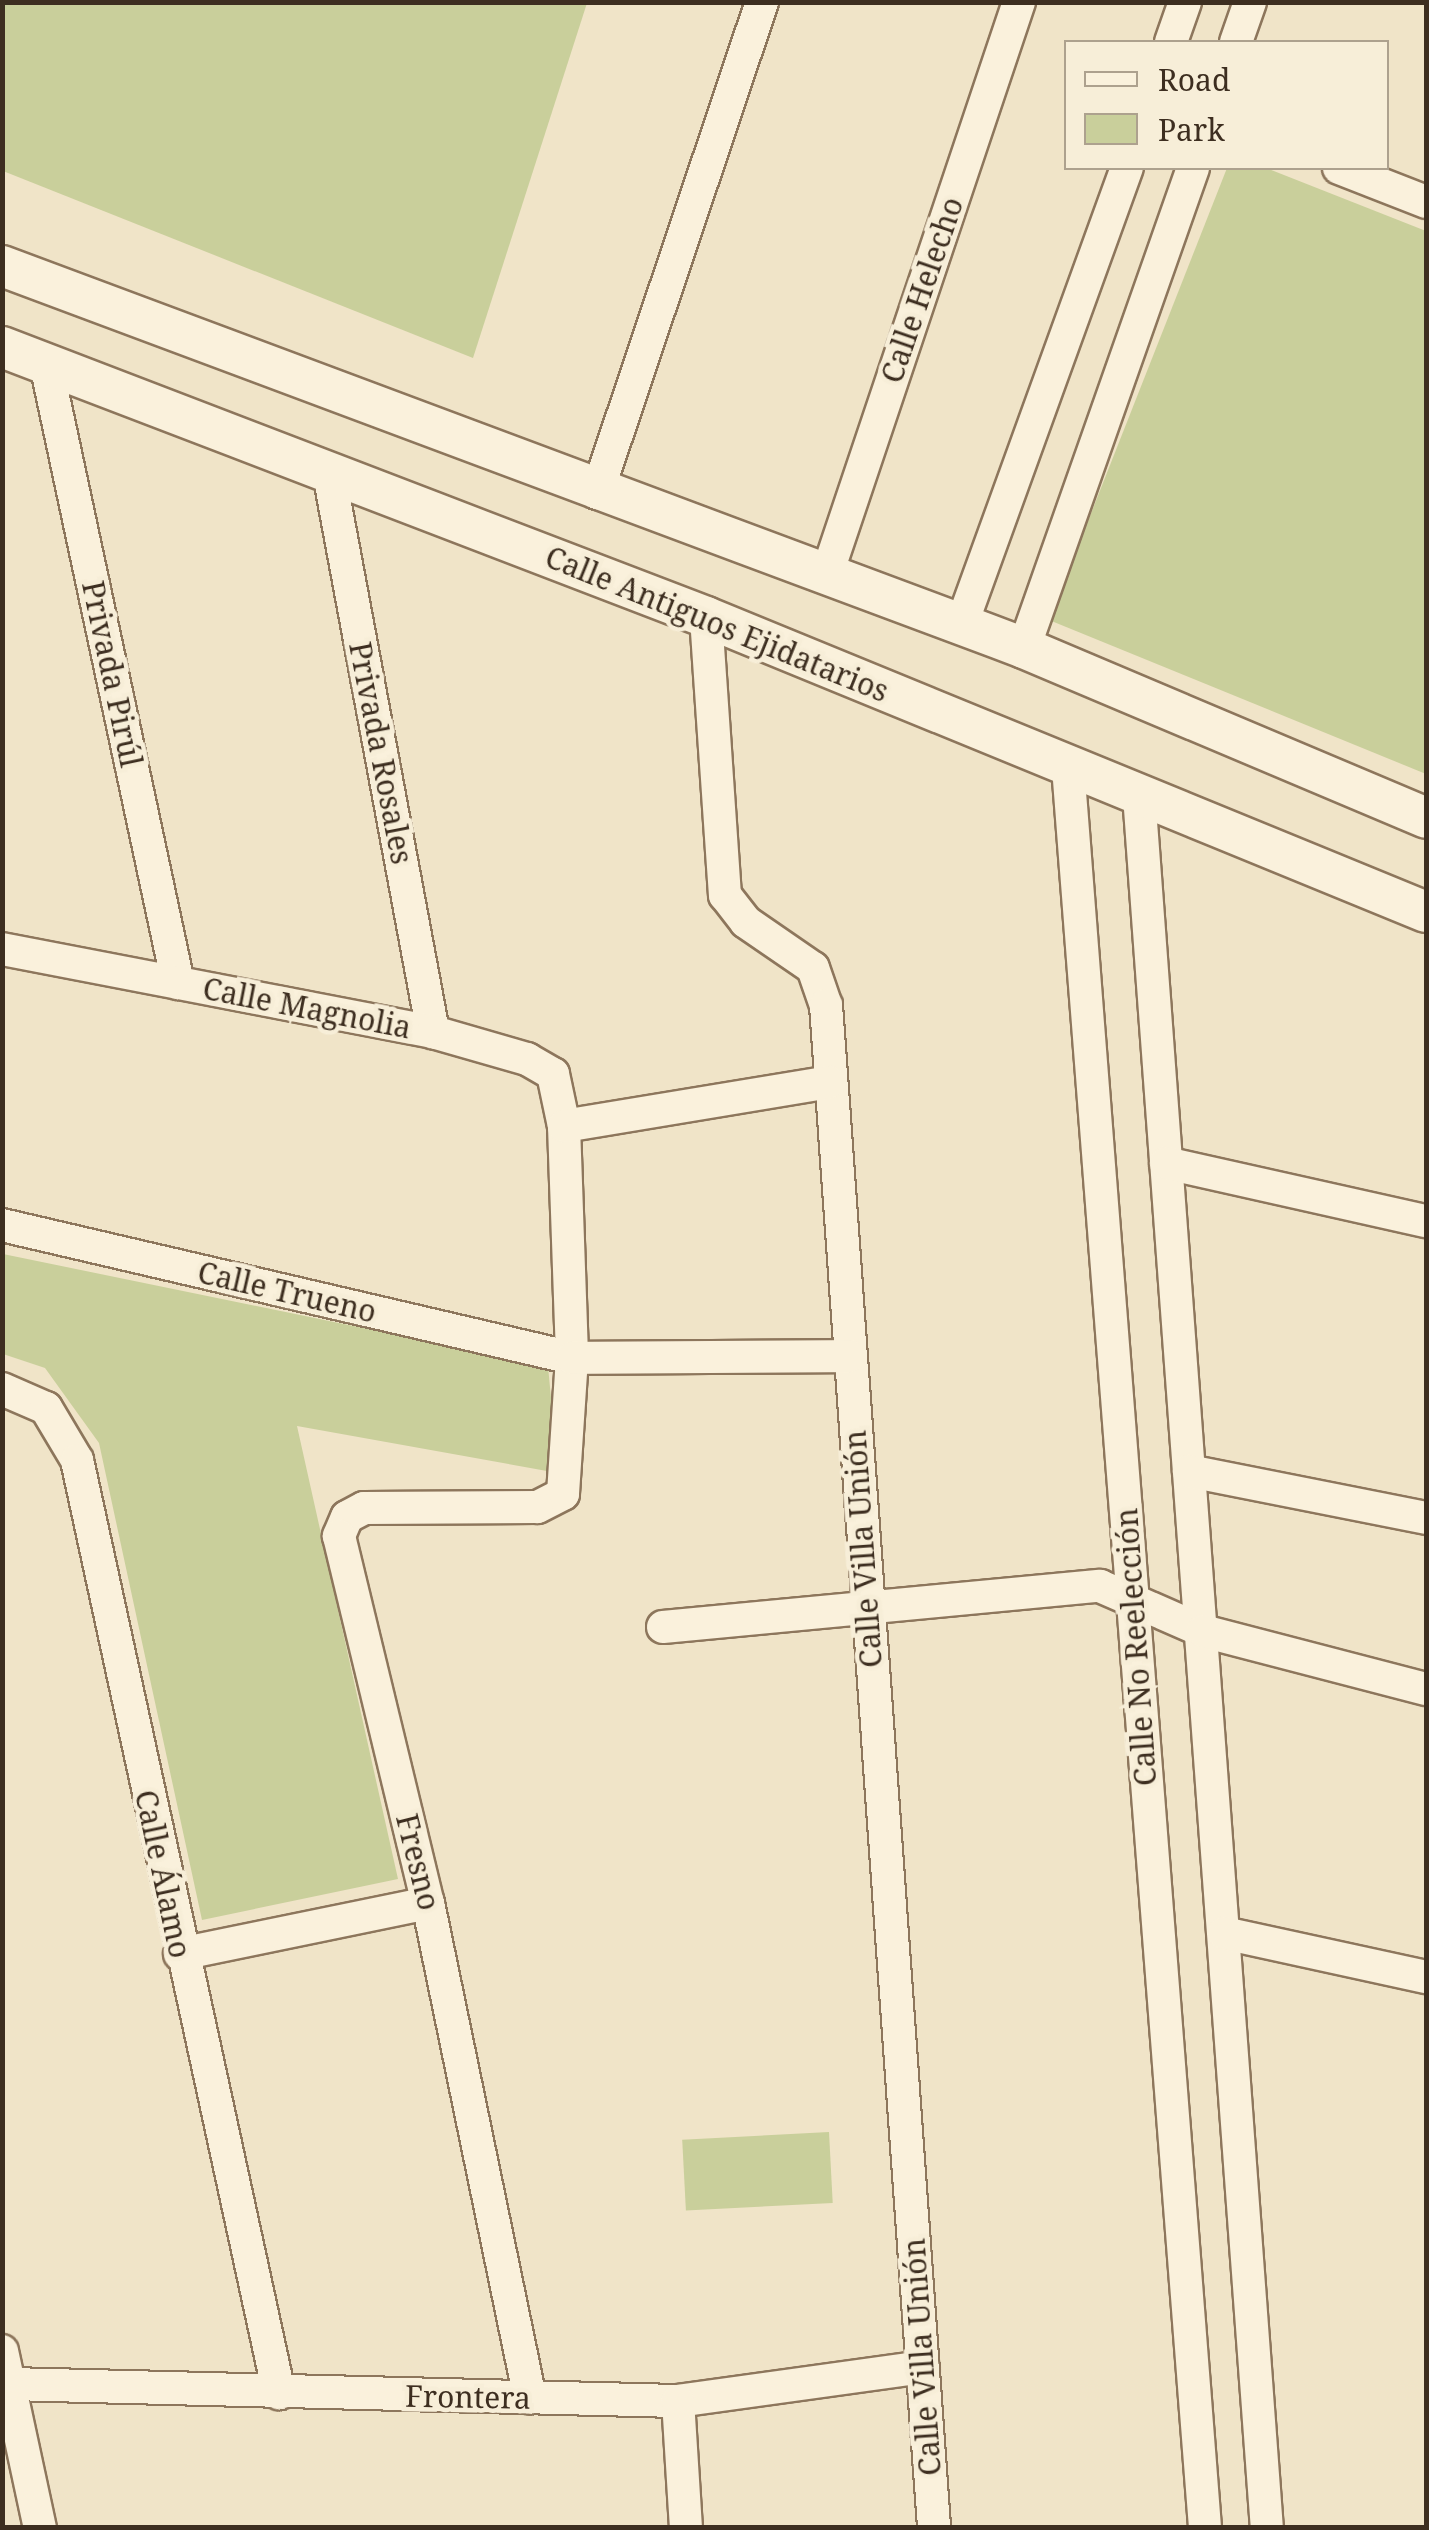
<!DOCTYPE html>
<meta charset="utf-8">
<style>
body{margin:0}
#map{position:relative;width:1429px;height:2530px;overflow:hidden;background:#f0e4c8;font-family:"Noto Serif",serif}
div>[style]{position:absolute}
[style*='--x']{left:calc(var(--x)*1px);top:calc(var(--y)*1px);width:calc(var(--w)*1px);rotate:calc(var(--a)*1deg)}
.green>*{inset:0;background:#c9cf9b;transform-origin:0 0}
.roads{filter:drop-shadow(2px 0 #8d765c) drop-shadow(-2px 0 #8d765c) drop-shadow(0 2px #8d765c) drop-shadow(0 -2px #8d765c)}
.minor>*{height:32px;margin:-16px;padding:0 16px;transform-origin:16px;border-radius:16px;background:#faf1dc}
.tertiary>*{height:40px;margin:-20px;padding:0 20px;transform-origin:20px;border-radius:20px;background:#faf1dc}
span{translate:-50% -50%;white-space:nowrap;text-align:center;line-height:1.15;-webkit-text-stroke:9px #f7eed8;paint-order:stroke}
.street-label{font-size:30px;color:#3d2e20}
.frame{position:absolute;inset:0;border:5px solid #3d2e20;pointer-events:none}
.legend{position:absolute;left:1064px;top:40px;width:325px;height:130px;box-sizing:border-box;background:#f7eed8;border:2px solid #ada18e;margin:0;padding:12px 18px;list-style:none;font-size:30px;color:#3d2e20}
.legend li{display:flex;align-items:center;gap:20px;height:50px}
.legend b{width:50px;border:2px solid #ada18e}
</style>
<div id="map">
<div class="green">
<i style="clip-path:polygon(2px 3px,587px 3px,473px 358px,3px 171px)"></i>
<i style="clip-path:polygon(1227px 168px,1266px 168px,1426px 231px,1426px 774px,1049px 620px)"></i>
<i style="clip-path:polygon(3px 1254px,548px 1366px,558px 1473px,297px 1426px,398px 1879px,202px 1920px,99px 1443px,45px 1368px,3px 1354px)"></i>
<i style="left:829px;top:2132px;width:71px;height:147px;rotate:87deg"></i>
</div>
<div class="roads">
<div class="minor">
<i style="--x:1171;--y:42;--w:42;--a:-70.7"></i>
<i style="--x:1236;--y:42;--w:42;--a:-70.7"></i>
<i style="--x:1339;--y:168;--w:93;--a:21.3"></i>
<i style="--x:46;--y:364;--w:633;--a:77.96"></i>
<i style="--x:329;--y:473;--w:569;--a:79.46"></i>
<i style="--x:597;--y:493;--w:518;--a:-71.43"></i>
<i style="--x:826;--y:577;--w:607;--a:-71.45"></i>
<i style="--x:706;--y:617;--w:279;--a:86.1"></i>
<i style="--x:725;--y:895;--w:34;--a:52"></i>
<i style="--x:746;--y:922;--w:81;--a:34.5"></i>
<i style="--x:813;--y:968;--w:39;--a:71"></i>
<i style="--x:826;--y:1005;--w:1527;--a:85.94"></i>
<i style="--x:961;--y:626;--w:487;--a:-70.1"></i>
<i style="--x:1024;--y:648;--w:509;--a:-70.6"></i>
<i style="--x:1068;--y:767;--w:1766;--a:85.55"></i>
<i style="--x:1139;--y:795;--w:1738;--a:85.78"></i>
<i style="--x:2;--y:949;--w:439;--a:10.9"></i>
<i style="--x:433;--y:1032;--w:98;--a:16"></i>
<i style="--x:527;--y:1059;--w:30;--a:30"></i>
<i style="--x:553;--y:1074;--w:53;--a:78.1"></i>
<i style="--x:564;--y:1126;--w:232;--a:88"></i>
<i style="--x:572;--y:1358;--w:136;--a:93.8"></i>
<i style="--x:563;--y:1494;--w:29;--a:153"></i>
<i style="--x:537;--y:1507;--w:173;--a:179.7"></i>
<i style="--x:364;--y:1508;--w:19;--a:152"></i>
<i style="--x:347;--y:1517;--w:21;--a:113"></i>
<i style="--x:339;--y:1536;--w:378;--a:76.4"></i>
<i style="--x:428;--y:1903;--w:505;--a:78.36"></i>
<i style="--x:564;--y:1126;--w:269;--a:-9.4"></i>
<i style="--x:1166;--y:1163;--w:266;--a:12.6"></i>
<i style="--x:2;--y:1225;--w:585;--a:13.13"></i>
<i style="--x:572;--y:1358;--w:277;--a:-0.4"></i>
<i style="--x:2;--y:1389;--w:48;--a:23.4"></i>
<i style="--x:46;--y:1408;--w:61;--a:59.2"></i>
<i style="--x:77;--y:1460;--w:955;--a:77.78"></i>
<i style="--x:1189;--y:1471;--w:242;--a:11.2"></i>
<i style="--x:663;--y:1627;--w:439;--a:-5.4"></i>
<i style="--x:1100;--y:1586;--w:112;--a:23.6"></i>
<i style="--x:1203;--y:1631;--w:230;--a:14.6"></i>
<i style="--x:1224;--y:1933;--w:207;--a:12.3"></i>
<i style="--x:180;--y:1954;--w:253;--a:-11.6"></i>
<i style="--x:2;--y:2351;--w:181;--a:77.9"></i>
<i style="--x:10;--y:2384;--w:668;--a:1.46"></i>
<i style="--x:678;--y:2401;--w:247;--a:-7.9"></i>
<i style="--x:678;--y:2401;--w:127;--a:86.4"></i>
</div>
<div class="tertiary">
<i style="--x:2;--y:266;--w:1091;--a:20.49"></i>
<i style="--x:1024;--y:648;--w:436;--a:22.9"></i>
<i style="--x:2;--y:347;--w:754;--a:20.98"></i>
<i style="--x:706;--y:617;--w:778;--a:22.28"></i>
</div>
</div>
<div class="street-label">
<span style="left:922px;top:290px;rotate:-71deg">Calle Helecho</span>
<span style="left:717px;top:624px;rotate:22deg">Calle Antiguos Ejidatarios</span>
<span style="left:112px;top:674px;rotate:78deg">Privada Pirúl</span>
<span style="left:381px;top:753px;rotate:79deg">Privada Rosales</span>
<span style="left:307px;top:1008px;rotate:11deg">Calle Magnolia</span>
<span style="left:287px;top:1292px;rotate:13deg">Calle Trueno</span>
<span style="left:863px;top:1549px;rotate:-94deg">Calle Villa Unión</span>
<span style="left:1136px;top:1647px;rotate:-94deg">Calle No Reelección</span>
<span style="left:418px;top:1862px;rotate:76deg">Fresno</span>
<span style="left:163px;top:1874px;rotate:78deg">Calle Álamo</span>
<span style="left:922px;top:2357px;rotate:-94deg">Calle Villa Unión</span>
<span style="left:468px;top:2397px;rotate:1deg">Frontera</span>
</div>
<div class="frame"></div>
<ul class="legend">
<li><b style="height:12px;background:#faf1dc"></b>Road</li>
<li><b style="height:28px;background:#c9cf9b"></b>Park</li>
</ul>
</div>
